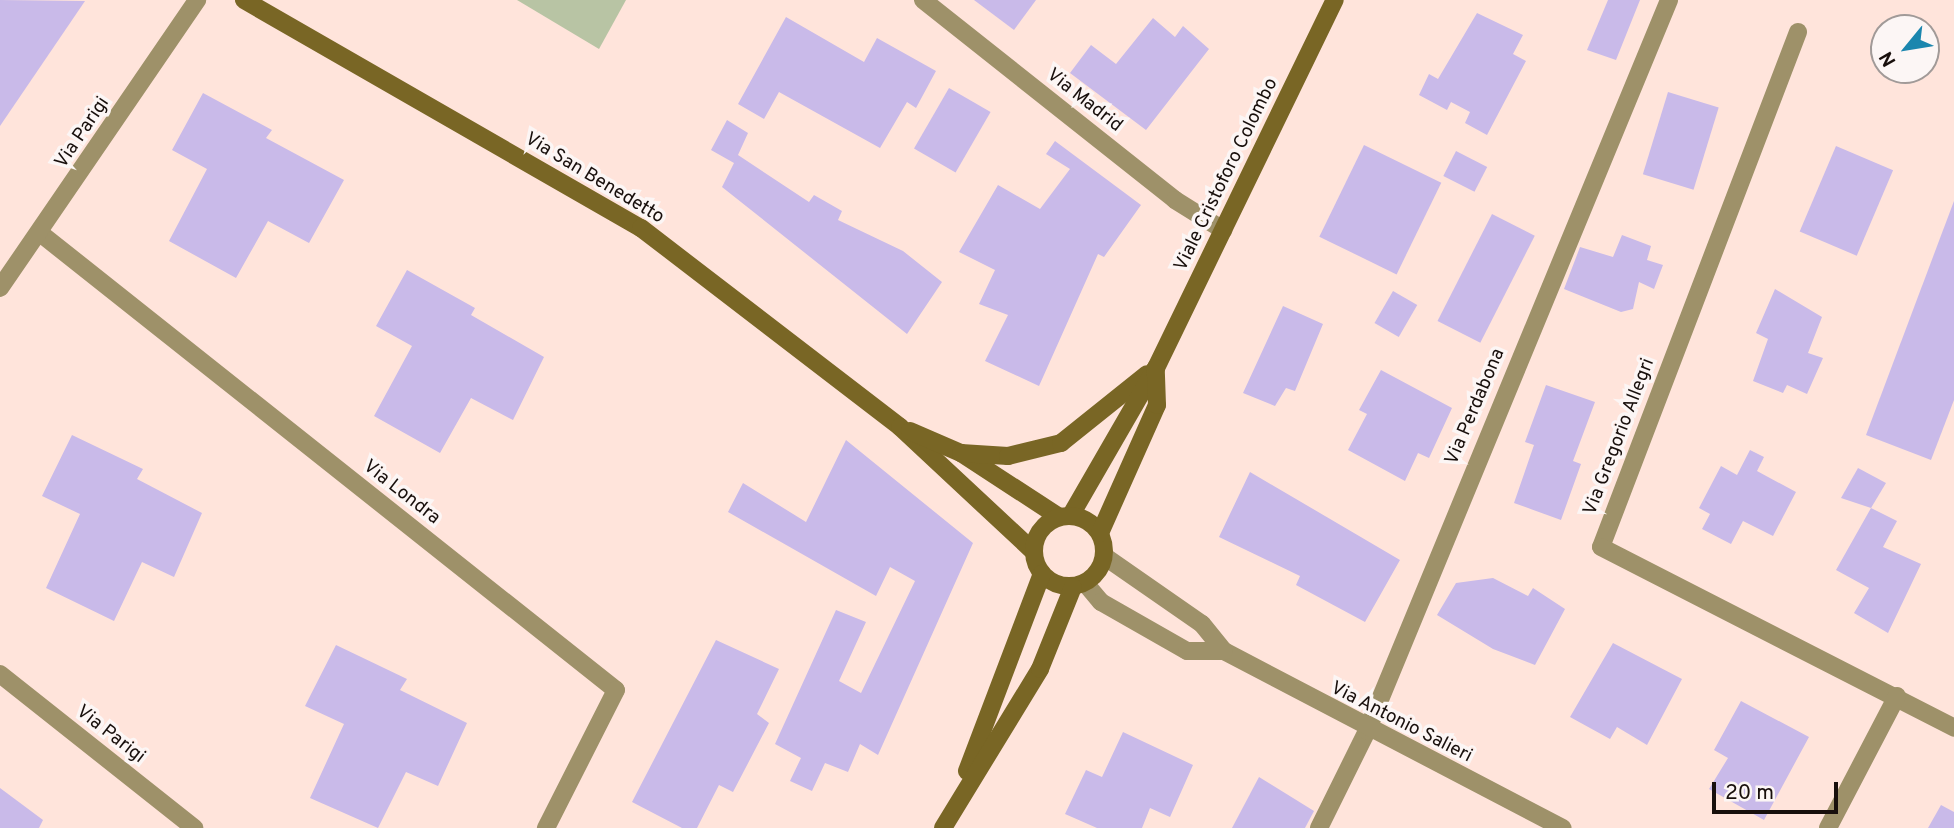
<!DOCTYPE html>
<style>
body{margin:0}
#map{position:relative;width:1954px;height:828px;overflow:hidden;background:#ffe4db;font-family:Overpass,sans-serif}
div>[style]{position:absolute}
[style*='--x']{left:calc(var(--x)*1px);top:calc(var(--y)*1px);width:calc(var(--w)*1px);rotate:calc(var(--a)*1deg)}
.green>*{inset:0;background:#b8c4a4}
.building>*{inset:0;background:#c9bae9;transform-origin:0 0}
.minor>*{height:18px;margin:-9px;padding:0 9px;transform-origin:9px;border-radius:9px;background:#9e9169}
.tertiary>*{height:18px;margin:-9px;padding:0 9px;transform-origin:9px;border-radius:9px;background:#9e9169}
.secondary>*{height:18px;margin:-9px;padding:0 9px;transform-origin:9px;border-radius:9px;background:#796625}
.secondary>.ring{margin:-9px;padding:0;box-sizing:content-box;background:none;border:18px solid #796625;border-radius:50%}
span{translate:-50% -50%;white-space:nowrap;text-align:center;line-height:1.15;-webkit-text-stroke:7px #fcf6f5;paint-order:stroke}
.street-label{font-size:19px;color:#180f0c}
.north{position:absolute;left:1870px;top:14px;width:70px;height:70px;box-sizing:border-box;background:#fcf6f5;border:2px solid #a19a98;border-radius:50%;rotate:240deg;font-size:19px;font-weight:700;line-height:28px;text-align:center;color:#180f0c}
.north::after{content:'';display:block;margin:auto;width:24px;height:32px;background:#1b86ae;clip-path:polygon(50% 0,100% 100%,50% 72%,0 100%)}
.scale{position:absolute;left:1712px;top:782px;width:126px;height:32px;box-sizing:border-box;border:4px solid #180f0c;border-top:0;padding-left:9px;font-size:21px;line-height:24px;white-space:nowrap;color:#180f0c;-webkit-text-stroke:5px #fcf6f5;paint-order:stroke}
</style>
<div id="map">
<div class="green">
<i style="clip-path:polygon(517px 0,626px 0,599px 49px)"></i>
</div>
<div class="building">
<i style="clip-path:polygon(0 0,85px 1px,0 126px)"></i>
<i style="clip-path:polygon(974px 0,1036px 0,1014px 30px)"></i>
<i style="clip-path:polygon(1608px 0,1640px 0,1616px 60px,1587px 50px)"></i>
<i style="clip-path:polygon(1477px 13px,1523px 35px,1513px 54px,1526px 61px,1487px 135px,1465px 123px,1470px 112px,1451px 102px,1447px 110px,1419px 95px,1429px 74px,1438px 79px)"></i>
<i style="clip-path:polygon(786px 17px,864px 62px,877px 38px,936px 71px,916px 108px,907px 102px,880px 148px,779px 92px,764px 119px,738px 104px)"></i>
<i style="clip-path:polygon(1153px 18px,1175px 37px,1183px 26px,1209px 49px,1146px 130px,1070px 73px,1091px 45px,1116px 64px)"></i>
<i style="left:949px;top:88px;width:48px;height:70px;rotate:30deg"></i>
<i style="left:1668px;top:92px;width:53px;height:86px;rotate:17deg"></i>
<i style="clip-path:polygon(203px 93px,272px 130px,266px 138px,344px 180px,309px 243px,268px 221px,236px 278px,169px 241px,207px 169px,172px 150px)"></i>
<i style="clip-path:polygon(727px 120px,748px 133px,738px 155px,809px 202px,814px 195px,842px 211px,838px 220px,903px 251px,942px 282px,907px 334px,722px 187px,734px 163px,711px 150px)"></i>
<i style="clip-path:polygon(1055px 141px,1141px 205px,1104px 257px,1098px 254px,1039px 386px,985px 361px,1008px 315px,979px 304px,995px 270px,959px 252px,998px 185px,1040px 209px,1070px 169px,1046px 154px)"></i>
<i style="left:1364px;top:145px;width:86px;height:102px;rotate:26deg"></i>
<i style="left:1836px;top:146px;width:62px;height:93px;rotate:23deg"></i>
<i style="left:1456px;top:151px;width:35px;height:28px;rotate:27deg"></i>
<i style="clip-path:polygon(1954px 201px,1954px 400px,1931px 460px,1866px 435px)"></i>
<i style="left:1492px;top:214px;width:48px;height:120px;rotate:27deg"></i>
<i style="clip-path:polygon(1622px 235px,1651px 246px,1647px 260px,1663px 265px,1654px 289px,1639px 282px,1633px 309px,1621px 312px,1564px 289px,1580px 247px,1613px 257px)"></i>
<i style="clip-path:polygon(407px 270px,475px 308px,471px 315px,544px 357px,513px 420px,471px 398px,440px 453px,374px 416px,412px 346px,376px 326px)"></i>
<i style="clip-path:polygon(1775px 289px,1822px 317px,1808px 353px,1823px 358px,1807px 394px,1787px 385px,1783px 393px,1753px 381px,1768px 339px,1756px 333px)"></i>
<i style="left:1393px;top:291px;width:28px;height:37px;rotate:30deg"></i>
<i style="clip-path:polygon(1283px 306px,1323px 324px,1295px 391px,1286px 388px,1275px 406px,1243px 393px)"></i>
<i style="clip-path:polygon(1381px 370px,1452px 408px,1429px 458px,1418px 453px,1405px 481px,1348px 450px,1367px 414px,1359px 410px)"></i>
<i style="clip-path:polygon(1546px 385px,1595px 402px,1573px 461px,1581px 464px,1561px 520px,1514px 503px,1534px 445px,1525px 442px)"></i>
<i style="clip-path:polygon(72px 435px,143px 469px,137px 479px,202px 513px,174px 577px,142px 562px,114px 621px,46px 588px,80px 514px,42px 496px)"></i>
<i style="clip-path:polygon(846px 440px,973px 543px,878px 755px,860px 744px,848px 772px,825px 763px,812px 791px,790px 781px,801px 758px,775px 744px,836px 610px,866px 622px,839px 681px,861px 693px,915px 581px,890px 567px,876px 596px,728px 512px,743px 483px,806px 522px)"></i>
<i style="clip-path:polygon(1750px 450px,1764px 457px,1757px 471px,1796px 492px,1773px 536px,1743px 521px,1731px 544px,1702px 529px,1710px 514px,1699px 508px,1721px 466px,1737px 475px)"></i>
<i style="clip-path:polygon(1858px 468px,1886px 483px,1871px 508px,1841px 498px)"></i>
<i style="clip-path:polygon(1250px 472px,1400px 560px,1365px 622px,1296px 585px,1300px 576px,1219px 537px)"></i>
<i style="clip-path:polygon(1871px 508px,1897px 521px,1883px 547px,1921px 564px,1888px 633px,1854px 613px,1869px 588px,1836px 570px)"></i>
<i style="clip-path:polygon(1493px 578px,1528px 596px,1533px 588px,1565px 609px,1535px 665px,1493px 649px,1437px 615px,1456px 583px)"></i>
<i style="clip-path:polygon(716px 640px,779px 669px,757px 714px,769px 723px,733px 792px,719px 785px,697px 828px,682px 828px,632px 802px)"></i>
<i style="clip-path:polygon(1613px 643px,1682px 679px,1647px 745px,1617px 727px,1610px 739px,1570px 717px)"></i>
<i style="clip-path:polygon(336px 645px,407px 679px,400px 690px,467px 723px,438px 786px,406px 772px,378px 828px,310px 798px,344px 724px,305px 706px)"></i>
<i style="clip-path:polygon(1741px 701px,1809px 737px,1764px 820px,1709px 789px,1728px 758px,1714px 750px)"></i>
<i style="clip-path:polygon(1123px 732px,1193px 765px,1170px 817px,1150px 808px,1142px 828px,1097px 828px,1065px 814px,1086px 770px,1102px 777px)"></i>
<i style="clip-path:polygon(1259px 777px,1314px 811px,1305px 828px,1232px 828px)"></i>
<i style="clip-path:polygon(0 788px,43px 820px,39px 828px,0 828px)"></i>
<i style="clip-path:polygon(1941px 805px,1954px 812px,1954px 828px,1928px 828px)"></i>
</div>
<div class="minor">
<i style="--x:923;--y:0;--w:322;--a:38.4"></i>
<i style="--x:1175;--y:200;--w:57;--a:32"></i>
<i style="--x:1798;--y:32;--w:551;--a:110.93"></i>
<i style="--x:1601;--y:547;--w:397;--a:27.1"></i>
<i style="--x:40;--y:233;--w:735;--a:38.43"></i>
<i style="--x:616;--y:690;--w:155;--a:116.9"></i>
<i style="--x:0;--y:288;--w:349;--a:-55.6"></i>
<i style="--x:0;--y:674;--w:248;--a:38.4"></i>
<i style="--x:1319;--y:828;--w:108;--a:-63.7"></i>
<i style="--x:1367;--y:731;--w:791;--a:-67.55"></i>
<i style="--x:1828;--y:828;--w:149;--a:-62.4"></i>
</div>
<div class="tertiary">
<i style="--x:1104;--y:556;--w:119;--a:34.8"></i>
<i style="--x:1202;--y:624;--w:35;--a:51"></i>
<i style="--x:1224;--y:651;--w:382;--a:27.6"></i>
<i style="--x:1085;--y:583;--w:25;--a:50"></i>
<i style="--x:1101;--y:602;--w:99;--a:29.7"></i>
<i style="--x:1187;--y:651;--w:37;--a:0"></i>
</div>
<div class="secondary">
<i style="--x:244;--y:0;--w:458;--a:29.9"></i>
<i style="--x:641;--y:228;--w:327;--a:37.5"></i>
<i style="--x:900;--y:427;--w:183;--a:43"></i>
<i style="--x:910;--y:431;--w:56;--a:23.3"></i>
<i style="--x:961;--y:453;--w:117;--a:33.1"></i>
<i style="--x:961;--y:453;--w:47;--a:3.7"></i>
<i style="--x:1008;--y:456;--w:55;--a:-13.8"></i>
<i style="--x:1061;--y:443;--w:110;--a:-38.7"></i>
<i style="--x:1071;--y:515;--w:170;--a:-60"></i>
<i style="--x:1156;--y:368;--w:409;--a:-64.1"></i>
<i class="ring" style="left:1034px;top:516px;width:52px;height:52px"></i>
<i style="--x:1100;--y:533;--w:140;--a:-66"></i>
<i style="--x:1157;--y:405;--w:37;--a:-92"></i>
<i style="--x:967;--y:771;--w:211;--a:-69.2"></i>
<i style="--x:943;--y:828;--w:186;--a:-58.6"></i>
<i style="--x:1040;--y:669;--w:88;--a:-68.1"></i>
</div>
<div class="street-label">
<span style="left:1084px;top:101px;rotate:38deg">Via Madrid</span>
<span style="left:83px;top:133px;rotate:-56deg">Via Parigi</span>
<span style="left:1227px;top:175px;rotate:-64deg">Viale Cristoforo Colombo</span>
<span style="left:594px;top:179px;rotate:31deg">Via San Benedetto</span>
<span style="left:1476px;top:407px;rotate:-67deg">Via Perdabona</span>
<span style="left:1620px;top:437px;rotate:-69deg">Via Gregorio Allegri</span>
<span style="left:401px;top:493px;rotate:38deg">Via Londra</span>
<span style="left:1401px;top:723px;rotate:27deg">Via Antonio Salieri</span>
<span style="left:110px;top:735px;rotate:38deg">Via Parigi</span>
</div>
<div class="north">N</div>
<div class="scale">20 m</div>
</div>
